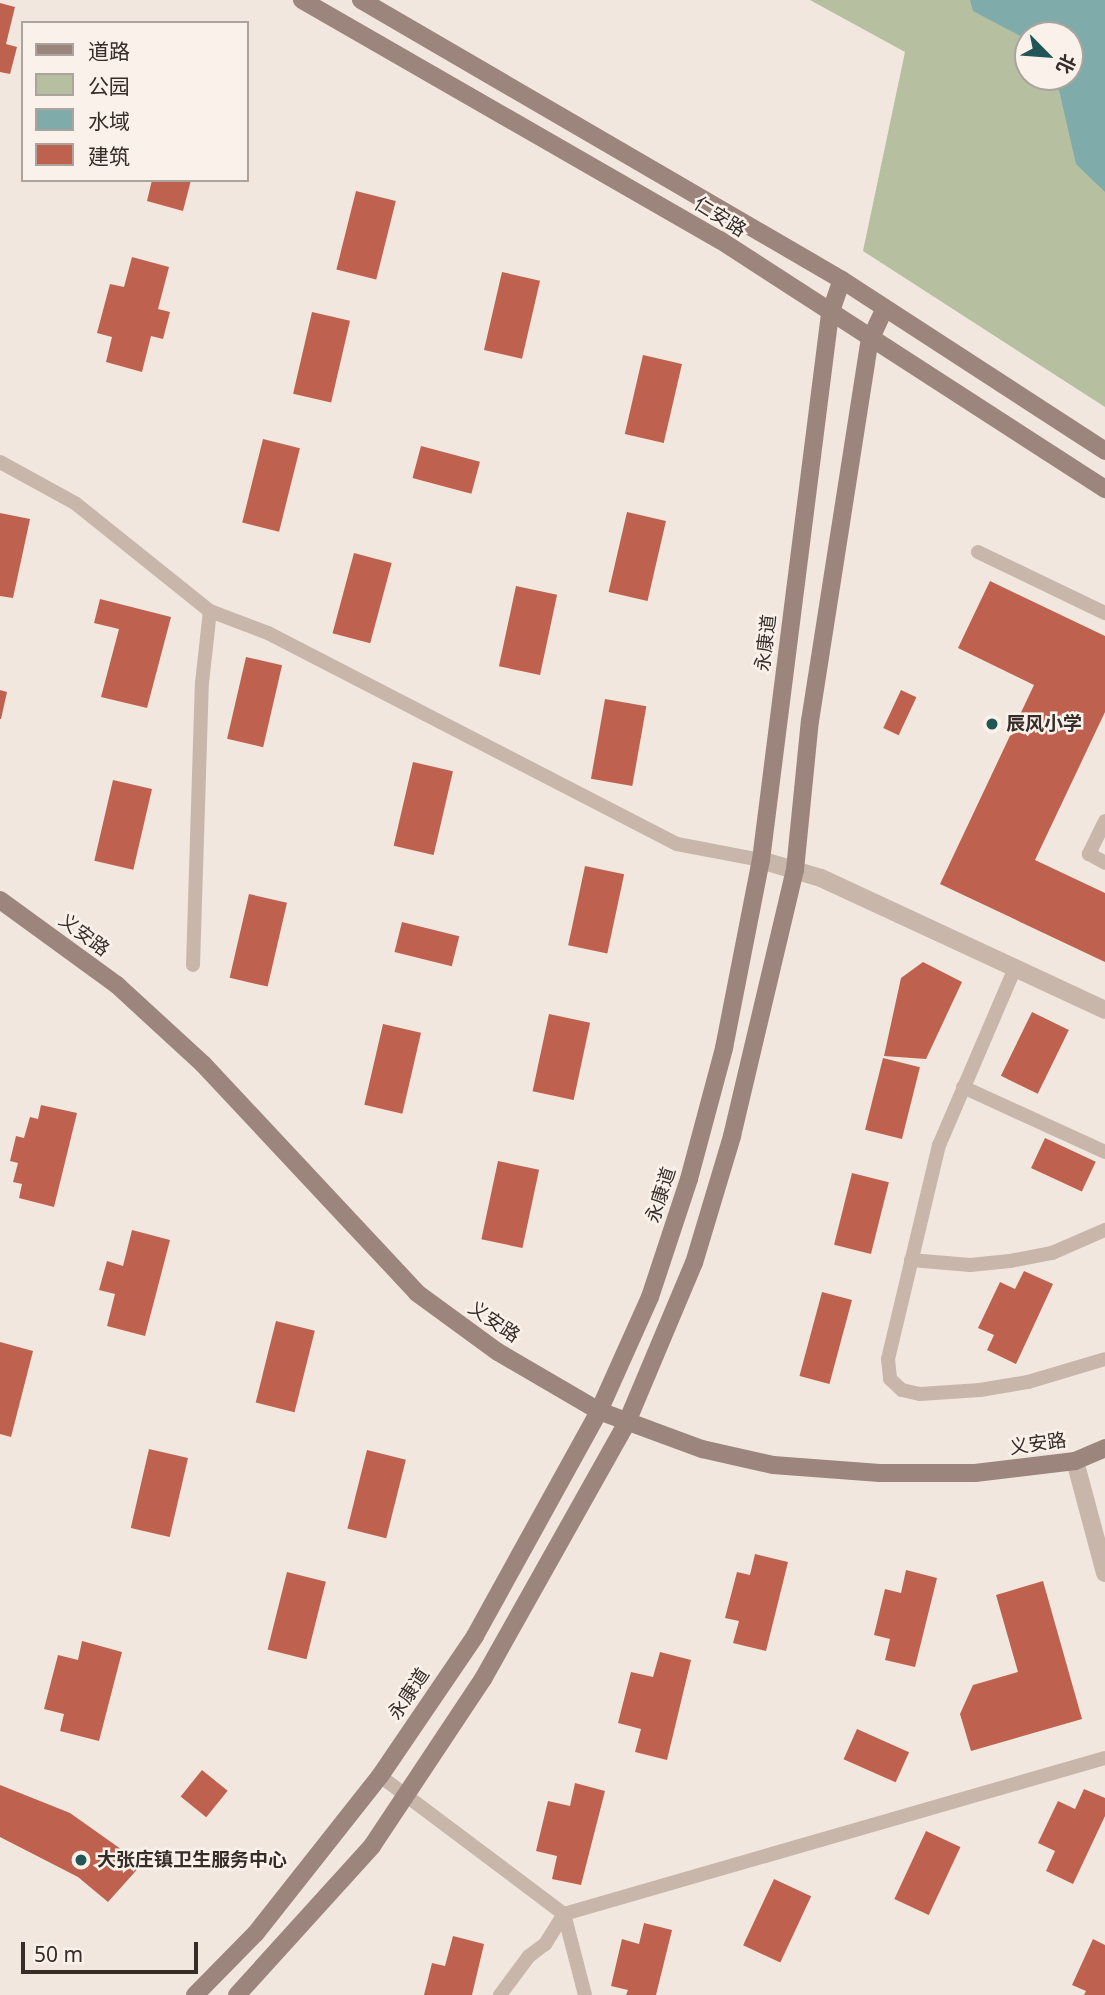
<!DOCTYPE html>
<meta charset="utf-8">
<style>
body{margin:0}
#map{position:relative;width:1105px;height:1995px;overflow:hidden;background:#f1e7de;font-family:"Noto Sans","Noto Sans SC",sans-serif}
div>[style]{position:absolute}
[style*='--x']{left:calc(var(--x)*1px);top:calc(var(--y)*1px);width:calc(var(--w)*1px);rotate:calc(var(--a)*1deg)}
.green>*{inset:0;background:#b6bf9f}
.water>*{inset:0;background:#7facab}
.building>*{inset:0;background:#be624f;transform-origin:0 0}
.lane>*{height:14px;margin:-7px;padding:0 7px;transform-origin:7px;border-radius:7px;background:#c8b6ab}
.street>*{height:18px;margin:-9px;padding:0 9px;transform-origin:9px;border-radius:9px;background:#c8b6ab}
.secondary>*{height:18px;margin:-9px;padding:0 9px;transform-origin:9px;border-radius:9px;background:#9c857c}
.dots>*{width:19px;height:19px;translate:-50% -50%;box-sizing:border-box;border:4px solid #f9f1ea;border-radius:50%}
span{translate:-50% -50%;white-space:nowrap;text-align:center;line-height:1.15;-webkit-text-stroke:5px #f9f1ea;paint-order:stroke}
.street-label{font-size:19px;color:#362d29}
.poi-label{font-size:19px;color:#362d29;font-weight:700}
.left{translate:0 -50%;text-align:left}
.legend{position:absolute;left:21px;top:21px;width:228px;height:161px;box-sizing:border-box;background:#f9f1ea;border:2px solid #aba39d;margin:0;padding:9px 12px;list-style:none;font-size:21px;color:#362d29}
.legend li{display:flex;align-items:center;gap:14px;height:35px}
.legend b{width:35px;border:2px solid #aba39d}
.north{position:absolute;left:1014px;top:21px;width:70px;height:70px;box-sizing:border-box;background:#f9f1ea;border:2px solid #aba39d;border-radius:50%;rotate:115deg;font-size:19px;font-weight:700;line-height:28px;text-align:center;color:#362d29}
.north::after{content:'';display:block;margin:auto;width:24px;height:32px;background:#255;clip-path:polygon(50% 0,100% 100%,50% 72%,0 100%)}
.scale{position:absolute;left:21px;top:1942px;width:177px;height:32px;box-sizing:border-box;border:4px solid #362d29;border-top:0;padding-left:9px;font-size:21px;line-height:24px;white-space:nowrap;color:#362d29;-webkit-text-stroke:5px #f9f1ea;paint-order:stroke}
</style>
<div id="map">
<div class="green">
<i style="clip-path:polygon(evenodd,810px 0,1105px 0,1105px 407px,863px 251px,905px 52px,810px 0,1028px 35px,1070px 35px,1070px 77px,1028px 77px,1028px 35px)"></i>
</div>
<div class="water">
<i style="clip-path:polygon(970px 0,1105px 0,1105px 192px,1076px 164px,1056px 77px,1070px 77px,1070px 35px,1028px 35px,1028px 40px,973px 11px)"></i>
</div>
<div class="building">
<i style="clip-path:polygon(0 3px,15px 7px,6px 44px,17px 47px,10px 74px,0 72px)"></i>
<i style="clip-path:polygon(152px 180px,191px 180px,183px 211px,147px 201px)"></i>
<i style="left:356px;top:191px;width:41px;height:81px;rotate:14deg"></i>
<i style="clip-path:polygon(132px 257px,169px 267px,158px 309px,170px 312px,163px 339px,151px 336px,142px 372px,106px 362px,112px 337px,97px 333px,110px 284px,124px 287px)"></i>
<i style="left:502px;top:272px;width:39px;height:80px;rotate:13deg"></i>
<i style="left:312px;top:312px;width:39px;height:84px;rotate:13deg"></i>
<i style="left:643px;top:355px;width:40px;height:81px;rotate:13deg"></i>
<i style="left:263px;top:439px;width:38px;height:86px;rotate:14deg"></i>
<i style="left:421px;top:446px;width:61px;height:33px;rotate:15deg"></i>
<i style="left:627px;top:512px;width:40px;height:82px;rotate:13deg"></i>
<i style="clip-path:polygon(0 513px,30px 519px,13px 598px,0 596px)"></i>
<i style="left:354px;top:553px;width:39px;height:83px;rotate:15deg"></i>
<i style="clip-path:polygon(990px 581px,1105px 636px,1105px 712px,1035px 860px,1105px 893px,1105px 962px,940px 884px,1034px 685px,958px 648px)"></i>
<i style="left:516px;top:586px;width:42px;height:82px;rotate:12deg"></i>
<i style="clip-path:polygon(100px 599px,171px 617px,147px 708px,101px 697px,119px 629px,94px 623px)"></i>
<i style="left:246px;top:657px;width:37px;height:84px;rotate:13deg"></i>
<i style="clip-path:polygon(0 690px,7px 692px,1px 719px,0 719px)"></i>
<i style="left:901px;top:690px;width:17px;height:42px;rotate:25deg"></i>
<i style="left:605px;top:699px;width:42px;height:81px;rotate:10deg"></i>
<i style="left:413px;top:762px;width:41px;height:86px;rotate:13deg"></i>
<i style="left:113px;top:780px;width:40px;height:83px;rotate:13deg"></i>
<i style="left:585px;top:866px;width:40px;height:81px;rotate:12deg"></i>
<i style="left:249px;top:894px;width:39px;height:86px;rotate:13deg"></i>
<i style="left:402px;top:922px;width:59px;height:31px;rotate:14deg"></i>
<i style="clip-path:polygon(923px 962px,962px 982px,926px 1059px,884px 1056px,901px 978px)"></i>
<i style="left:1032px;top:1012px;width:41px;height:71px;rotate:26deg"></i>
<i style="left:549px;top:1014px;width:42px;height:79px;rotate:12deg"></i>
<i style="left:383px;top:1024px;width:39px;height:83px;rotate:13deg"></i>
<i style="left:883px;top:1058px;width:38px;height:74px;rotate:14deg"></i>
<i style="clip-path:polygon(41px 1105px,77px 1113px,54px 1207px,19px 1198px,22px 1184px,13px 1182px,18px 1163px,10px 1161px,16px 1136px,24px 1138px,30px 1117px,38px 1119px)"></i>
<i style="left:1045px;top:1138px;width:56px;height:33px;rotate:25deg"></i>
<i style="left:498px;top:1161px;width:42px;height:80px;rotate:12deg"></i>
<i style="left:852px;top:1173px;width:38px;height:74px;rotate:14deg"></i>
<i style="clip-path:polygon(132px 1230px,170px 1240px,145px 1336px,107px 1326px,115px 1294px,99px 1290px,107px 1261px,123px 1266px)"></i>
<i style="clip-path:polygon(1024px 1271px,1053px 1284px,1016px 1364px,987px 1350px,994px 1335px,978px 1328px,1000px 1282px,1015px 1289px)"></i>
<i style="left:822px;top:1292px;width:31px;height:87px;rotate:15deg"></i>
<i style="left:276px;top:1321px;width:40px;height:84px;rotate:14deg"></i>
<i style="clip-path:polygon(0 1342px,33px 1351px,11px 1437px,0 1434px)"></i>
<i style="left:149px;top:1449px;width:40px;height:81px;rotate:13deg"></i>
<i style="left:367px;top:1450px;width:40px;height:81px;rotate:14deg"></i>
<i style="clip-path:polygon(755px 1554px,788px 1562px,766px 1651px,733px 1643px,739px 1621px,725px 1618px,737px 1572px,750px 1575px)"></i>
<i style="clip-path:polygon(906px 1570px,937px 1578px,915px 1667px,885px 1660px,890px 1639px,874px 1635px,885px 1589px,901px 1593px)"></i>
<i style="left:287px;top:1572px;width:40px;height:80px;rotate:14deg"></i>
<i style="clip-path:polygon(1043px 1581px,1082px 1719px,971px 1751px,960px 1714px,973px 1685px,1018px 1672px,996px 1595px)"></i>
<i style="clip-path:polygon(82px 1641px,122px 1652px,99px 1741px,60px 1731px,64px 1714px,44px 1709px,58px 1655px,78px 1660px)"></i>
<i style="clip-path:polygon(660px 1652px,691px 1660px,667px 1760px,635px 1752px,641px 1729px,618px 1723px,631px 1672px,653px 1677px)"></i>
<i style="left:857px;top:1729px;width:57px;height:33px;rotate:24deg"></i>
<i style="left:202px;top:1770px;width:33px;height:34px;rotate:39deg"></i>
<i style="clip-path:polygon(575px 1783px,605px 1791px,581px 1885px,552px 1879px,557px 1856px,536px 1851px,548px 1801px,570px 1806px)"></i>
<i style="clip-path:polygon(0 1785px,70px 1813px,142px 1864px,108px 1902px,78px 1877px,0 1837px)"></i>
<i style="clip-path:polygon(1084px 1789px,1105px 1798px,1105px 1816px,1073px 1884px,1046px 1871px,1055px 1851px,1038px 1843px,1058px 1801px,1075px 1809px)"></i>
<i style="left:926px;top:1831px;width:38px;height:75px;rotate:25deg"></i>
<i style="left:774px;top:1879px;width:41px;height:73px;rotate:25deg"></i>
<i style="clip-path:polygon(644px 1923px,672px 1930px,656px 1995px,626px 1995px,628px 1990px,611px 1986px,622px 1939px,639px 1944px)"></i>
<i style="clip-path:polygon(453px 1936px,484px 1944px,472px 1995px,424px 1995px,432px 1963px,445px 1966px)"></i>
<i style="clip-path:polygon(1093px 1939px,1105px 1945px,1105px 1995px,1084px 1995px,1086px 1991px,1072px 1985px)"></i>
</div>
<div class="lane">
<i style="--x:0;--y:462;--w:85;--a:28.7"></i>
<i style="--x:75;--y:503;--w:173;--a:38.7"></i>
<i style="--x:210;--y:611;--w:62;--a:20.8"></i>
<i style="--x:268;--y:633;--w:460;--a:27.3"></i>
<i style="--x:677;--y:844;--w:86;--a:10.8"></i>
<i style="--x:978;--y:552;--w:141;--a:25.7"></i>
<i style="--x:1105;--y:821;--w:37;--a:116"></i>
<i style="--x:1089;--y:854;--w:18;--a:29"></i>
<i style="--x:193;--y:965;--w:282;--a:-88.2"></i>
<i style="--x:202;--y:683;--w:72;--a:-83.7"></i>
<i style="--x:1015;--y:968;--w:193;--a:113.2"></i>
<i style="--x:939;--y:1145;--w:220;--a:103.4"></i>
<i style="--x:888;--y:1359;--w:20;--a:84"></i>
<i style="--x:890;--y:1379;--w:16;--a:43"></i>
<i style="--x:902;--y:1390;--w:18;--a:13"></i>
<i style="--x:920;--y:1394;--w:60;--a:-3.8"></i>
<i style="--x:980;--y:1390;--w:49;--a:-9.5"></i>
<i style="--x:1028;--y:1382;--w:80;--a:-16.6"></i>
<i style="--x:963;--y:1087;--w:156;--a:24.6"></i>
<i style="--x:911;--y:1260;--w:59;--a:4.8"></i>
<i style="--x:970;--y:1265;--w:40;--a:-5.7"></i>
<i style="--x:1010;--y:1261;--w:43;--a:-10.8"></i>
<i style="--x:1052;--y:1253;--w:58;--a:-23.5"></i>
<i style="--x:380;--y:1776;--w:230;--a:36.9"></i>
<i style="--x:564;--y:1914;--w:36;--a:122"></i>
<i style="--x:545;--y:1944;--w:20;--a:143"></i>
<i style="--x:529;--y:1956;--w:49;--a:126.6"></i>
<i style="--x:585;--y:1995;--w:84;--a:-104.5"></i>
<i style="--x:564;--y:1914;--w:563;--a:-16.09"></i>
</div>
<div class="street">
<i style="--x:761;--y:860;--w:63;--a:16.7"></i>
<i style="--x:821;--y:878;--w:313;--a:24.9"></i>
<i style="--x:1075;--y:1461;--w:116;--a:75"></i>
</div>
<div class="secondary">
<i style="--x:302;--y:0;--w:482;--a:29.9"></i>
<i style="--x:720;--y:240;--w:459;--a:32.9"></i>
<i style="--x:361;--y:0;--w:557;--a:30.2"></i>
<i style="--x:842;--y:280;--w:314;--a:33"></i>
<i style="--x:0;--y:900;--w:145;--a:36"></i>
<i style="--x:117;--y:985;--w:117;--a:42.6"></i>
<i style="--x:203;--y:1064;--w:313;--a:46.9"></i>
<i style="--x:417;--y:1293;--w:100;--a:36.1"></i>
<i style="--x:498;--y:1352;--w:117;--a:30.3"></i>
<i style="--x:599;--y:1411;--w:110;--a:20.3"></i>
<i style="--x:702;--y:1449;--w:73;--a:12.7"></i>
<i style="--x:773;--y:1465;--w:107;--a:4.3"></i>
<i style="--x:880;--y:1473;--w:95;--a:0"></i>
<i style="--x:975;--y:1473;--w:101;--a:-6.8"></i>
<i style="--x:1075;--y:1461;--w:33;--a:-23"></i>
<i style="--x:195;--y:1995;--w:87;--a:-45.5"></i>
<i style="--x:256;--y:1933;--w:200;--a:-51.7"></i>
<i style="--x:380;--y:1776;--w:169;--a:-55.8"></i>
<i style="--x:475;--y:1636;--w:257;--a:-61.1"></i>
<i style="--x:599;--y:1411;--w:125;--a:-65.9"></i>
<i style="--x:650;--y:1297;--w:124;--a:-71.7"></i>
<i style="--x:689;--y:1179;--w:136;--a:-75"></i>
<i style="--x:724;--y:1048;--w:192;--a:-78.9"></i>
<i style="--x:761;--y:860;--w:550;--a:-82.8"></i>
<i style="--x:830;--y:314;--w:36;--a:-71"></i>
<i style="--x:237;--y:1995;--w:201;--a:-47.8"></i>
<i style="--x:372;--y:1846;--w:201;--a:-56.4"></i>
<i style="--x:483;--y:1679;--w:295;--a:-60.7"></i>
<i style="--x:627;--y:1422;--w:173;--a:-67.2"></i>
<i style="--x:694;--y:1263;--w:133;--a:-73.3"></i>
<i style="--x:732;--y:1136;--w:273;--a:-76.7"></i>
<i style="--x:795;--y:870;--w:150;--a:-84.3"></i>
<i style="--x:810;--y:721;--w:386;--a:-81.1"></i>
<i style="--x:870;--y:340;--w:35;--a:-65"></i>
</div>
<div class="dots">
<i style="left:992px;top:724px;background:#255"></i>
<i style="left:81px;top:1860px;background:#255"></i>
</div>
<div class="street-label">
<span style="left:720px;top:217px;rotate:32deg">仁安路</span>
<span style="left:766px;top:643px;rotate:-83deg">永康道</span>
<span style="left:84px;top:935px;rotate:37deg">义安路</span>
<span style="left:661px;top:1195px;rotate:-72deg">永康道</span>
<span style="left:494px;top:1322px;rotate:34deg">义安路</span>
<span style="left:1038px;top:1444px;rotate:-8deg">义安路</span>
<span style="left:409px;top:1694px;rotate:-56deg">永康道</span>
</div>
<div class="poi-label">
<span class="left" style="left:1006px;top:724px">辰风小学</span>
<span class="left" style="left:97px;top:1860px">大张庄镇卫生服务中心</span>
</div>
<ul class="legend">
<li><b style="height:9px;background:#9c857c"></b>道路</li>
<li><b style="height:19px;background:#b6bf9f"></b>公园</li>
<li><b style="height:19px;background:#7facab"></b>水域</li>
<li><b style="height:19px;background:#be624f"></b>建筑</li>
</ul>
<div class="north">北</div>
<div class="scale">50 m</div>
</div>
